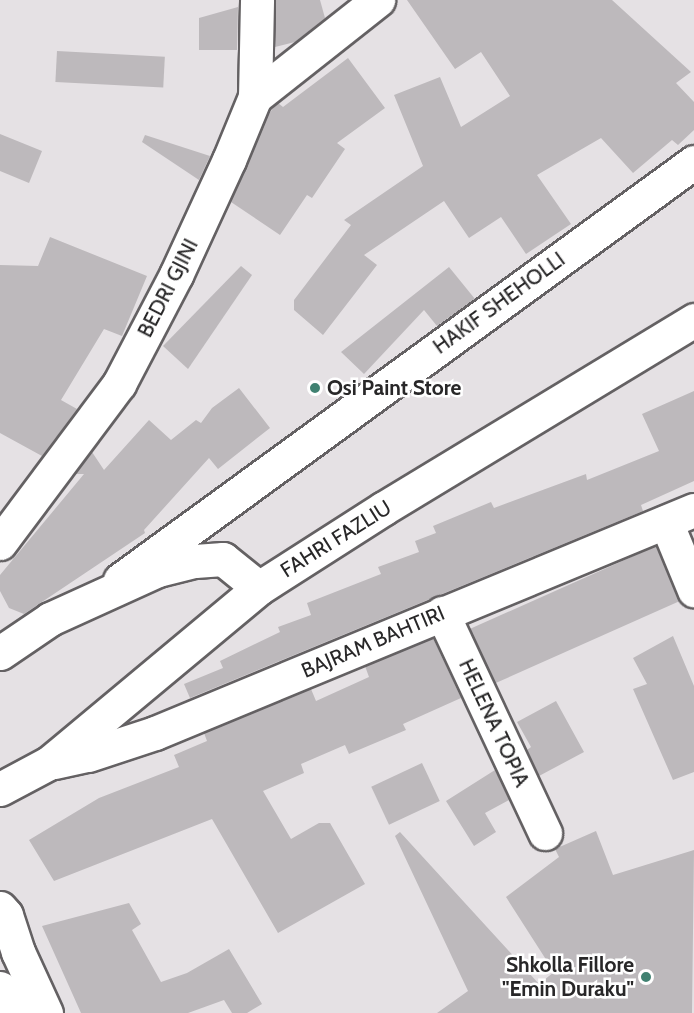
<!DOCTYPE html>
<style>
body{margin:0}
#map{position:relative;width:694px;height:1013px;overflow:hidden;background:#e5e1e4;font-family:Cabin,sans-serif}
div>[style]{position:absolute}
[style*='--x']{left:calc(var(--x)*1px);top:calc(var(--y)*1px);width:calc(var(--w)*1px);rotate:calc(var(--a)*1deg)}
.building>*{inset:0;background:#bdb9bc;transform-origin:0 0}
.roads{filter:drop-shadow(2px 0 #646163) drop-shadow(-2px 0 #646163) drop-shadow(0 2px #646163) drop-shadow(0 -2px #646163)}
.minor>*{height:33px;margin:-16.5px;padding:0 16.5px;transform-origin:16.5px;border-radius:16.5px;background:#fff}
.secondary>*{height:33px;margin:-16.5px;padding:0 16.5px;transform-origin:16.5px;border-radius:16.5px;background:#fff}
.primary>*{height:33px;margin:-16.5px;padding:0 16.5px;transform-origin:16.5px;border-radius:16.5px;background:#fff}
.dots>*{width:16px;height:16px;translate:-50% -50%;box-sizing:border-box;border:3px solid #fff;border-radius:50%}
span{translate:-50% -50%;white-space:nowrap;text-align:center;line-height:1.15;-webkit-text-stroke:5px #fff;paint-order:stroke}
.street-label{font-size:21px;color:#282728}
.poi-label{font-size:21px;color:#282728;font-weight:700}
.left{translate:0 -50%;text-align:left}
.right{translate:-100% -50%;text-align:right}
</style>
<div id="map">
<div class="building">
<i style="clip-path:polygon(276px 0,320px 0,325px 18px,295px 42px,275px 47px)"></i>
<i style="clip-path:polygon(407px 0,612px 0,691px 72px,676px 83px,694px 102px,694px 130px,678px 145px,672px 140px,633px 173px,601px 138px,537px 175px,571px 224px,526px 254px,501px 217px,469px 238px,444px 201px,364px 255px,377px 265px,323px 335px,294px 310px,294px 300px,351px 225px,344px 220px,423px 166px,394px 95px,440px 77px,461px 127px,510px 96px,481px 52px,455px 69px)"></i>
<i style="clip-path:polygon(238px 7px,237px 50px,199px 50px,199px 18px)"></i>
<i style="left:57px;top:51px;width:108px;height:31px;rotate:3deg"></i>
<i style="clip-path:polygon(348px 58px,385px 108px,337px 143px,345px 149px,312px 198px,307px 195px,280px 235px,231px 202px,267px 117px,275px 105px,278px 103px,283px 107px)"></i>
<i style="clip-path:polygon(0 134px,42px 151px,29px 183px,0 171px)"></i>
<i style="clip-path:polygon(145px 135px,210px 156px,199px 180px,142px 142px)"></i>
<i style="clip-path:polygon(50px 237px,147px 276px,122px 336px,104px 329px,61px 400px,77px 409px,42px 456px,0 433px,0 265px,38px 266px)"></i>
<i style="clip-path:polygon(241px 266px,252px 275px,188px 369px,163px 346px)"></i>
<i style="clip-path:polygon(449px 267px,475px 299px,437px 326px,424px 310px,364px 374px,341px 352px)"></i>
<i style="clip-path:polygon(239px 388px,270px 428px,218px 469px,209px 458px,144px 530px,145px 533px,24px 614px,9px 608px,0 591px,0 575px,84px 474px,75px 474px,92px 452px,104px 470px,149px 420px,171px 440px,196px 420px,201px 423px,212px 408px)"></i>
<i style="clip-path:polygon(694px 391px,694px 481px,641px 505px,643px 511px,190px 698px,184px 684px,223px 668px,220px 661px,280px 632px,278px 627px,311px 615px,307px 603px,381px 574px,378px 567px,419px 552px,415px 541px,436px 533px,433px 526px,491px 502px,494px 508px,586px 474px,587px 480px,659px 451px,642px 414px)"></i>
<i style="left:656px;top:546px;width:60px;height:204px;rotate:66deg"></i>
<i style="clip-path:polygon(673px 636px,694px 686px,694px 772px,673px 780px,633px 689px,647px 684px,633px 658px)"></i>
<i style="clip-path:polygon(433px 638px,461px 698px,403px 724px,406px 730px,349px 754px,345px 745px,301px 764px,304px 773px,263px 791px,291px 839px,319px 823px,330px 823px,365px 884px,278px 933px,212px 819px,54px 881px,29px 840px,99px 798px,179px 767px,174px 755px,207px 741px,204px 733px,311px 689px,316px 701px,369px 677px,365px 666px)"></i>
<i style="clip-path:polygon(556px 701px,584px 752px,539px 776px,527px 750px,531px 747px,517px 722px)"></i>
<i style="left:422px;top:763px;width:42px;height:56px;rotate:65deg"></i>
<i style="clip-path:polygon(495px 770px,509px 800px,485px 813px,496px 832px,474px 846px,446px 801px)"></i>
<i style="clip-path:polygon(596px 831px,613px 875px,694px 850px,692px 1013px,437px 1013px,468px 991px,395px 836px,400px 832px,539px 984px,554px 972px,506px 897px,559px 857px,555px 849px)"></i>
<i style="clip-path:polygon(129px 903px,141px 924px,132px 930px,161px 982px,187px 973px,229px 949px,262px 1004px,247px 1013px,232px 1013px,224px 1000px,188px 1013px,81px 1013px,42px 926px)"></i>
</div>
<div class="roads">
<div class="minor">
<i style="--x:255;--y:97;--w:157;--a:-38.3"></i>
<i style="--x:666;--y:522;--w:74;--a:67.6"></i>
<i style="--x:0;--y:543;--w:199;--a:-53.2"></i>
<i style="--x:119;--y:384;--w:123;--a:-62.4"></i>
<i style="--x:176;--y:275;--w:127;--a:-65.3"></i>
<i style="--x:229;--y:160;--w:68;--a:-67.6"></i>
<i style="--x:255;--y:97;--w:97;--a:-88.8"></i>
<i style="--x:120;--y:580;--w:710;--a:-36.06"></i>
<i style="--x:442;--y:613;--w:243;--a:64.9"></i>
</div>
<div class="secondary">
<i style="--x:0;--y:653;--w:60;--a:-34.2"></i>
<i style="--x:50;--y:619;--w:119;--a:-24.4"></i>
<i style="--x:158;--y:570;--w:38;--a:-14"></i>
<i style="--x:195;--y:561;--w:28;--a:-4"></i>
<i style="--x:223;--y:559;--w:46;--a:38.9"></i>
</div>
<div class="primary">
<i style="--x:54;--y:762;--w:35;--a:-12"></i>
<i style="--x:88;--y:755;--w:71;--a:-18.2"></i>
<i style="--x:155;--y:733;--w:583;--a:-22.48"></i>
<i style="--x:0;--y:789;--w:55;--a:-28"></i>
<i style="--x:49;--y:763;--w:273;--a:-39.8"></i>
<i style="--x:259;--y:588;--w:148;--a:-32.6"></i>
<i style="--x:384;--y:508;--w:363;--a:-31.2"></i>
<i style="--x:0;--y:908;--w:9;--a:49"></i>
<i style="--x:6;--y:915;--w:39;--a:72"></i>
<i style="--x:18;--y:952;--w:67;--a:65.3"></i>
<i style="--x:0;--y:988;--w:29;--a:61"></i>
</div>
</div>
<div class="dots">
<i style="left:315px;top:388px;background:#408171"></i>
<i style="left:646px;top:977px;background:#408171"></i>
</div>
<div class="street-label">
<span style="left:168px;top:288px;rotate:-63deg">BEDRI GJINI</span>
<span style="left:499px;top:303px;rotate:-36deg">HAKIF SHEHOLLI</span>
<span style="left:336px;top:539px;rotate:-32deg">FAHRI FAZLIU</span>
<span style="left:373px;top:642px;rotate:-23deg">BAJRAM BAHTIRI</span>
<span style="left:494px;top:723px;rotate:65deg">HELENA TOPIA</span>
</div>
<div class="poi-label">
<span class="left" style="left:327px;top:388px">Osi Paint Store</span>
<span class="right" style="left:634px;top:977px">Shkolla Fillore<br>"Emin Duraku"</span>
</div>
</div>
